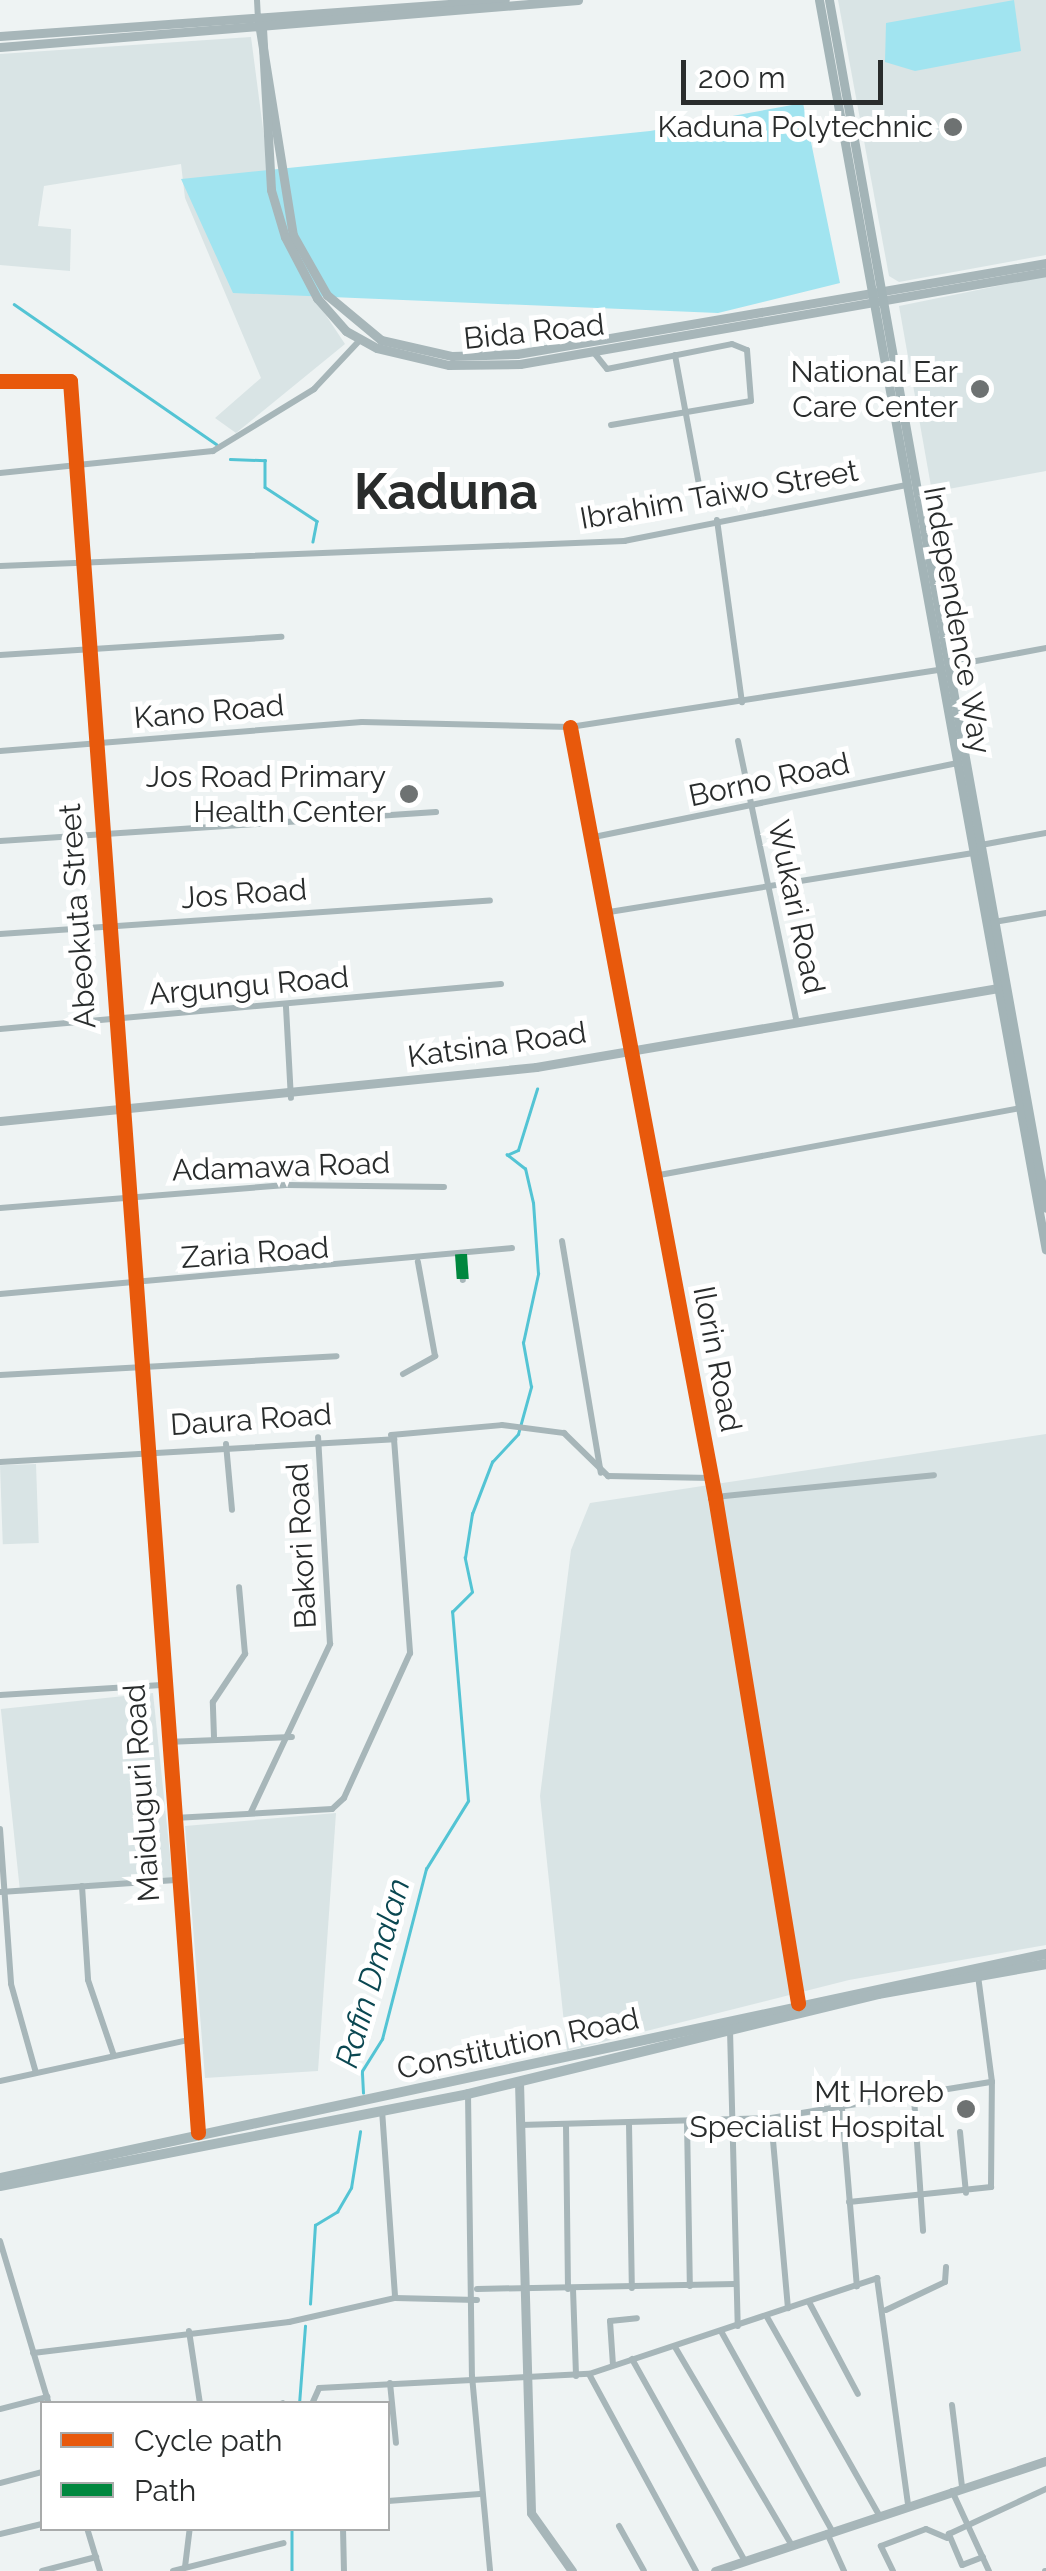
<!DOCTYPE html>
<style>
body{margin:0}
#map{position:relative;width:1046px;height:2571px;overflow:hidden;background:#eef3f3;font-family:Raleway,sans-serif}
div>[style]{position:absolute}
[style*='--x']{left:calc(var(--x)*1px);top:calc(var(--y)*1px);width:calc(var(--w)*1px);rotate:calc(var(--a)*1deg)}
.built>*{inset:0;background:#d9e4e5;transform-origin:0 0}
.green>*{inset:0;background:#a1e4f0}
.stream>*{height:2.5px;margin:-1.25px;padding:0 1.25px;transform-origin:1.25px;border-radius:1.25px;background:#53c4d4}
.minor>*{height:6px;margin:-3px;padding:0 3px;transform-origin:3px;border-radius:3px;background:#a7b6b9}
.tertiary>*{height:9px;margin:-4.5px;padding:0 4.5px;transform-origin:4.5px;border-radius:4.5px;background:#a7b6b9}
.secondary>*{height:9px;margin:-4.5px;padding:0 4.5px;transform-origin:4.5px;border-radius:4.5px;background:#a3b4b7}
.primary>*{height:10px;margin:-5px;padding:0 5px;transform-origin:5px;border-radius:5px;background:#a8b8bb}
.quiet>*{height:12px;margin-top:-6px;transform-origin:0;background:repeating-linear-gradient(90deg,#00873e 0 25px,transparent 0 37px)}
.cycleway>*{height:15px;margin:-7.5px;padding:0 7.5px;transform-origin:7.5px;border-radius:7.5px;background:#e8590c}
.dots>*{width:28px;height:28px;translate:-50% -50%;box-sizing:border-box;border:5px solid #fff;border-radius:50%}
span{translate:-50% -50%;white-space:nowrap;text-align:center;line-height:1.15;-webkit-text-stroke:10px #fff;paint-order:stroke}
.poi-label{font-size:30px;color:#292c2c}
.right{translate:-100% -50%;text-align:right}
.street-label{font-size:30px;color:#292c2c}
.water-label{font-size:32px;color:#0a4751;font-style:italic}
.town-label{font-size:50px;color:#292c2c;font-weight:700}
.legend{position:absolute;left:40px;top:2401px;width:350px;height:130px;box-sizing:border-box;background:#fff;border:2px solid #a9abab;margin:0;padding:12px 18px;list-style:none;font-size:30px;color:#292c2c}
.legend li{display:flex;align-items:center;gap:20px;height:50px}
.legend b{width:50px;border:2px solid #a9abab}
.scale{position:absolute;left:681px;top:60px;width:202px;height:45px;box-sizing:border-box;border:5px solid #292c2c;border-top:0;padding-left:12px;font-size:30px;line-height:35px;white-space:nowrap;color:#292c2c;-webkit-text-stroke:8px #fff;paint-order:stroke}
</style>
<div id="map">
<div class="built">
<i style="clip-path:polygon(838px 0,1046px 0,1046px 255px,899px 282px,889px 276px)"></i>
<i style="clip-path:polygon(251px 37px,278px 243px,345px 344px,236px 433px,215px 418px,261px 378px,185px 198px,181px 164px,44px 186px,38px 226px,71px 229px,70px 271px,0 265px,0 54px)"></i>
<i style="clip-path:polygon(1046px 276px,1046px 471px,932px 492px,899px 306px)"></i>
<i style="clip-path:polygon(1046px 1434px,1046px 1945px,849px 1980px,567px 2051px,540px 1796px,571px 1550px,590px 1503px)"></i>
<i style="left:36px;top:1464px;width:79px;height:36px;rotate:88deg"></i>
<i style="left:153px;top:1693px;width:186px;height:153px;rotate:84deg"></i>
<i style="clip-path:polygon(336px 1813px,318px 2071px,205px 2078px,185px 1826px)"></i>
</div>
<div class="green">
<i style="clip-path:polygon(1014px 0,1021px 51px,915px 71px,885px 62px,886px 23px)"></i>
<i style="clip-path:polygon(803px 103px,840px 283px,718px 313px,233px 293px,181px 179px,650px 131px)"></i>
</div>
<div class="stream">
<i style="--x:14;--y:304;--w:246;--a:34.7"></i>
<i style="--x:230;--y:459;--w:35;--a:2"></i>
<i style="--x:265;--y:460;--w:27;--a:90"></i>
<i style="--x:265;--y:487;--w:62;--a:33.2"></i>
<i style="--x:317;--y:521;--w:21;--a:101"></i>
<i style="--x:363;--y:2093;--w:22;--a:-93"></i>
<i style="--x:362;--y:2071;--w:38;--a:-58"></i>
<i style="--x:382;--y:2039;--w:176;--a:-75.5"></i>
<i style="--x:426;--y:1869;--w:80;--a:-58.3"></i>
<i style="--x:468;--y:1801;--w:190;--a:-94.8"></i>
<i style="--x:452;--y:1612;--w:28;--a:-45"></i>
<i style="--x:472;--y:1592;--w:35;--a:-102"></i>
<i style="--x:465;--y:1558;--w:45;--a:-81"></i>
<i style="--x:472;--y:1514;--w:56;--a:-69"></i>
<i style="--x:492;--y:1462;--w:38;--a:-47"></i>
<i style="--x:518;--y:1434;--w:49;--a:-74.5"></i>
<i style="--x:531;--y:1387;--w:45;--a:-100.3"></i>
<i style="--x:523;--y:1343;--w:71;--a:-77.7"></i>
<i style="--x:538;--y:1274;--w:71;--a:-94"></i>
<i style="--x:533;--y:1203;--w:35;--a:-103"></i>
<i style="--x:525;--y:1169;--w:23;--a:-142"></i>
<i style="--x:507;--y:1155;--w:12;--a:-24"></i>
<i style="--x:518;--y:1150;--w:64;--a:-72.7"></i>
<i style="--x:310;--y:2304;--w:79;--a:-86.4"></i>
<i style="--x:315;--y:2225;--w:26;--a:-31"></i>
<i style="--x:337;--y:2212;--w:28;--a:-60"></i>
<i style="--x:351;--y:2188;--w:57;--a:-80.9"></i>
<i style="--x:299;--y:2404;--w:78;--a:-85.6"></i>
<i style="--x:292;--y:2528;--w:43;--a:90"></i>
</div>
<div class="minor">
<i style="--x:257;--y:0;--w:17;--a:87"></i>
<i style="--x:595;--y:354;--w:19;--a:51"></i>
<i style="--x:607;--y:369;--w:127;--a:-11.3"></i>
<i style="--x:732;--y:344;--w:16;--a:22"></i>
<i style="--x:747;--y:350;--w:51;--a:85.5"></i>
<i style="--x:751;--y:401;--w:142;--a:170.3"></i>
<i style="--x:675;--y:355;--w:137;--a:79.5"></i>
<i style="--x:0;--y:381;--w:70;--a:0"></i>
<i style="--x:70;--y:381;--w:1756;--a:85.82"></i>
<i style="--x:0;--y:473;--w:214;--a:-5.9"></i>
<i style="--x:213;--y:451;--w:119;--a:-31.5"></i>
<i style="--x:314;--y:389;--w:67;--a:-46.8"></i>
<i style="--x:717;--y:520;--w:184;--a:82.2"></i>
<i style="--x:0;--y:566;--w:625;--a:-2.29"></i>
<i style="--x:624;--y:541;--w:288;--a:-11.2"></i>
<i style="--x:0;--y:655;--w:282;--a:-3.7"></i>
<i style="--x:949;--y:666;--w:99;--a:-10.5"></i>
<i style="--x:570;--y:727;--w:784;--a:79.34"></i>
<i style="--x:715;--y:1497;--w:513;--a:80.68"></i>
<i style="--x:738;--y:741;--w:289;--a:78.2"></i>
<i style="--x:0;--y:751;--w:363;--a:-4.6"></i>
<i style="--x:362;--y:722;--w:208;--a:1.4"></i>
<i style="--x:570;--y:727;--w:374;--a:-8.8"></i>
<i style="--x:589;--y:838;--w:376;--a:-11.5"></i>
<i style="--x:0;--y:841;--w:437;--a:-3.8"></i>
<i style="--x:981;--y:845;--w:66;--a:-10.5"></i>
<i style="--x:603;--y:913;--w:375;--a:-9.2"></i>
<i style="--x:994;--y:922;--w:53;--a:-9.8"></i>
<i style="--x:0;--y:934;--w:491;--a:-3.9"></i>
<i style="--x:286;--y:1007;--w:91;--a:86.9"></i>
<i style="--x:0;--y:1029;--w:503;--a:-5.13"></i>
<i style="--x:654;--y:1176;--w:373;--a:-10.5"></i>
<i style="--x:0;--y:1208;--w:287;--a:-4.6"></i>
<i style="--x:286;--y:1185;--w:158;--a:0.7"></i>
<i style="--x:562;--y:1241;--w:235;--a:80.5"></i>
<i style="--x:461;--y:1254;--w:26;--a:86"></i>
<i style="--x:0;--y:1294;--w:514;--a:-5.13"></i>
<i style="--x:403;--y:1374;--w:37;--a:-29"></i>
<i style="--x:435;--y:1356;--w:96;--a:-100.3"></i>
<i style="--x:0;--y:1375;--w:337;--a:-3.2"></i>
<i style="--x:391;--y:1435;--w:111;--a:-5.1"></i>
<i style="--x:502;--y:1425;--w:63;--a:7.4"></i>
<i style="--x:564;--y:1433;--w:62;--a:44.3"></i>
<i style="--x:608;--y:1476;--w:103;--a:1.1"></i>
<i style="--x:226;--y:1444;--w:66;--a:84.8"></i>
<i style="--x:0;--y:1462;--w:395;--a:-3.3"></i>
<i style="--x:394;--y:1439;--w:215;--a:85.7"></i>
<i style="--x:410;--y:1653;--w:159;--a:114.5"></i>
<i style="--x:344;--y:1798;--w:16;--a:137"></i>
<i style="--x:332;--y:1809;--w:158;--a:176.7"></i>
<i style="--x:715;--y:1497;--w:220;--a:-5.7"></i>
<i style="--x:0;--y:1695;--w:162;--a:-3.5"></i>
<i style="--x:214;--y:1737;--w:35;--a:-92"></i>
<i style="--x:213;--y:1702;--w:58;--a:-56.3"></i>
<i style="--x:245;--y:1654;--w:67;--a:-95.1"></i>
<i style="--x:166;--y:1742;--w:126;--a:-2.3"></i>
<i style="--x:251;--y:1812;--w:186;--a:-64.8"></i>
<i style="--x:330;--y:1644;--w:207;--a:-93.3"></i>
<i style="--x:0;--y:1829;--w:155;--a:85.9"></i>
<i style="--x:11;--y:1984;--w:92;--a:74.3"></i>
<i style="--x:82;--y:1886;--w:94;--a:86.3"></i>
<i style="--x:88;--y:1980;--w:80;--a:71.1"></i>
<i style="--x:1;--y:1892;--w:175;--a:-3.9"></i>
<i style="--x:730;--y:2030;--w:296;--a:88.5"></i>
<i style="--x:0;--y:2081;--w:192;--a:-12.3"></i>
<i style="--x:468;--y:2094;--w:282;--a:89.2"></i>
<i style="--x:472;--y:2376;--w:196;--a:84.7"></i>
<i style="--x:914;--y:2098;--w:133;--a:86.1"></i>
<i style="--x:842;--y:2109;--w:178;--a:85.2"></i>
<i style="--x:382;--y:2110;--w:188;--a:86"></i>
<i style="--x:771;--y:2118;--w:191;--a:84.9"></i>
<i style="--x:687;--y:2122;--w:164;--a:89"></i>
<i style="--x:629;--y:2124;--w:164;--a:89"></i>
<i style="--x:520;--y:2125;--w:251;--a:-1.6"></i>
<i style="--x:771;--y:2118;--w:224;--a:-9.3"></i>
<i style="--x:566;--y:2125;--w:164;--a:89.3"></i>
<i style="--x:960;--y:2132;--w:61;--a:84.4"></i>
<i style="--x:849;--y:2202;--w:143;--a:-6"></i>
<i style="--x:991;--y:2187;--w:105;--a:-89.5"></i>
<i style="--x:992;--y:2082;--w:108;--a:-97.5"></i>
<i style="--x:0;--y:2241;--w:170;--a:73.3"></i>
<i style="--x:477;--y:2289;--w:258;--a:-1.1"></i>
<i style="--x:573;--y:2289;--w:87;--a:88"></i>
<i style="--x:809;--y:2302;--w:104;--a:62"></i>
<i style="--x:886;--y:2310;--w:65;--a:-25.4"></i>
<i style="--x:945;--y:2282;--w:15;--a:-86"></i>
<i style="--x:767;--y:2317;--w:227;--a:60.5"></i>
<i style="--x:189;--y:2331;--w:74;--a:81.4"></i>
<i style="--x:722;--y:2333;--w:227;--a:60.9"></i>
<i style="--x:675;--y:2347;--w:229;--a:59.5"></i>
<i style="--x:33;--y:2353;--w:258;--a:-6.9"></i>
<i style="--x:289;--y:2322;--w:109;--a:-12.8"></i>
<i style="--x:395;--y:2298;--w:82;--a:1.4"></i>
<i style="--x:632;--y:2359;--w:231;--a:60.8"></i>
<i style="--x:613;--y:2365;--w:44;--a:-93.9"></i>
<i style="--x:610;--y:2321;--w:27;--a:-6"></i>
<i style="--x:589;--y:2374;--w:224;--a:61.5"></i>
<i style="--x:390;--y:2383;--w:60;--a:84.3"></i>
<i style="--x:281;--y:2404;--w:2;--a:-27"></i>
<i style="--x:312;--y:2404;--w:17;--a:-66"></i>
<i style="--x:319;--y:2388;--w:270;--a:-3"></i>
<i style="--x:589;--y:2374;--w:304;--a:-18.4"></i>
<i style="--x:877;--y:2278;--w:227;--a:82.2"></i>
<i style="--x:952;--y:2405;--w:82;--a:83"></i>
<i style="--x:0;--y:2409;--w:49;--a:-14.3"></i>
<i style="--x:0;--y:2483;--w:43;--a:-14.7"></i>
<i style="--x:952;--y:2491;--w:88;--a:65.2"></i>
<i style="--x:388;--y:2501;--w:92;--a:-4.4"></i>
<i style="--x:619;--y:2526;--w:51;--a:60.9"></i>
<i style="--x:87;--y:2528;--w:45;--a:73.2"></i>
<i style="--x:343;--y:2528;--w:43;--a:88.7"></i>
<i style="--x:827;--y:2533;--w:42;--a:65.9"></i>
<i style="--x:0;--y:2534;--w:43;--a:-13.4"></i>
<i style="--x:983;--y:2557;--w:22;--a:159"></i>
<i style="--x:962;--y:2565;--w:34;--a:-113"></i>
<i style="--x:949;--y:2534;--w:107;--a:-24.9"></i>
<i style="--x:185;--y:2567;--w:39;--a:-83"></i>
<i style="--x:42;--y:2571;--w:56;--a:-14.5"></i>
<i style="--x:173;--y:2571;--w:114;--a:-14.2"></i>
<i style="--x:893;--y:2571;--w:28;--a:-116"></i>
<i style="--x:881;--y:2546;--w:48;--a:-20.7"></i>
<i style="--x:926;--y:2529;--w:23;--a:23"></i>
<i style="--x:1045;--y:2571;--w:1;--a:0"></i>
</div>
<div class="tertiary">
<i style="--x:258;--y:17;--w:221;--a:80.9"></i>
<i style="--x:293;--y:235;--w:69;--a:60.5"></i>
<i style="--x:327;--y:295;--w:70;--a:39.8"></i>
<i style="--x:381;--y:340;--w:73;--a:12.7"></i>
<i style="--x:452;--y:356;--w:65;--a:-1.8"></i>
<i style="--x:517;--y:354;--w:537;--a:-9.76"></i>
<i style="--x:262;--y:28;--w:162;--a:86.8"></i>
<i style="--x:271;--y:190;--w:49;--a:73.4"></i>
<i style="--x:285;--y:237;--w:69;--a:62.3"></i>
<i style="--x:317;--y:298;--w:44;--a:48.7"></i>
<i style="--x:346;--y:331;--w:35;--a:29"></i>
<i style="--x:377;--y:348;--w:74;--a:13.3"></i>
<i style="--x:449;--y:365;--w:71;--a:-0.8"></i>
<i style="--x:520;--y:364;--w:534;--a:-9.92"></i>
<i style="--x:0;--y:36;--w:506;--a:-4.08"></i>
<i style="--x:0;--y:47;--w:580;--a:-4.65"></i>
<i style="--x:0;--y:1121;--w:539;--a:-5.75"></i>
<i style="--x:536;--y:1067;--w:469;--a:-9.7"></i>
<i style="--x:519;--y:2082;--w:431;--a:88.4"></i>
<i style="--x:531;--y:2513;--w:71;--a:54.7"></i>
<i style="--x:715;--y:2571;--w:349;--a:-18.4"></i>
</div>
<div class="secondary">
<i style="--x:819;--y:0;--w:1270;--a:79.71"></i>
<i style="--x:829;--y:0;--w:1227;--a:79.82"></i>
</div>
<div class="primary">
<i style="--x:0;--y:2178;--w:1070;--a:-12.09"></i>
<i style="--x:0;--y:2186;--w:477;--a:-11.1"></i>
<i style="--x:468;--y:2094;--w:422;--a:-13.7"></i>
<i style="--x:878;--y:1994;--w:171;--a:-10.1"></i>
</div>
<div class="quiet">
<i style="--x:461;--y:1254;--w:26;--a:86"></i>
</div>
<div class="cycleway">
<i style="--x:0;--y:381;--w:70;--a:0"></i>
<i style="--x:70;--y:381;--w:1756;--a:85.82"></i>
<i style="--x:570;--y:727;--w:784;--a:79.34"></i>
<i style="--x:715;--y:1497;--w:513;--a:80.68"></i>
</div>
<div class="dots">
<i style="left:953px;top:127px;background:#6e7272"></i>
<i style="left:980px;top:389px;background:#6e7272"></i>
<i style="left:409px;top:794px;background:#6e7272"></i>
<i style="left:966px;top:2109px;background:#6e7272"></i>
</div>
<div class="poi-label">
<span class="right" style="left:933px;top:127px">Kaduna Polytechnic</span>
<span class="right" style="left:958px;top:389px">National Ear<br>Care Center</span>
<span class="right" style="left:386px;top:794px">Jos Road Primary<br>Health Center</span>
<span class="right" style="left:944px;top:2109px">Mt Horeb<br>Specialist Hospital</span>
</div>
<div class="street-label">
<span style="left:534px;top:332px;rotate:-6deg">Bida Road</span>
<span style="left:719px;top:495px;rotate:-10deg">Ibrahim Taiwo Street</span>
<span style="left:957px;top:620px;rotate:80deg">Independence Way</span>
<span style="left:209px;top:712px;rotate:-5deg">Kano Road</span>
<span style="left:769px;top:780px;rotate:-12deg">Borno Road</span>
<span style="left:244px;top:894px;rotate:-4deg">Jos Road</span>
<span style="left:796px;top:907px;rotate:78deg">Wukari Road</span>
<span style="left:78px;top:916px;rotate:-94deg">Abeokuta Street</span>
<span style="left:249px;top:986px;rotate:-5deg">Argungu Road</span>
<span style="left:497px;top:1045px;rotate:-8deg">Katsina Road</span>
<span style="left:281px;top:1167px;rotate:-2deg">Adamawa Road</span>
<span style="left:255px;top:1253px;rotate:-4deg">Zaria Road</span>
<span style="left:717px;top:1359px;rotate:79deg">Ilorin Road</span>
<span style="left:251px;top:1420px;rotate:-4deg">Daura Road</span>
<span style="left:302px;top:1546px;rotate:-93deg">Bakori Road</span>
<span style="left:142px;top:1793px;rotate:-94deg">Maiduguri Road</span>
<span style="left:518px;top:2044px;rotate:-12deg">Constitution Road</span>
</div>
<div class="water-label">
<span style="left:373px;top:1973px;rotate:-74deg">Rafin Dmalan</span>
</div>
<div class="town-label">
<span style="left:446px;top:492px">Kaduna</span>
</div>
<ul class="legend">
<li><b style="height:12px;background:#e8590c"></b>Cycle path</li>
<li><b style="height:12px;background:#00873e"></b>Path</li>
</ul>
<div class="scale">200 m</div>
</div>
